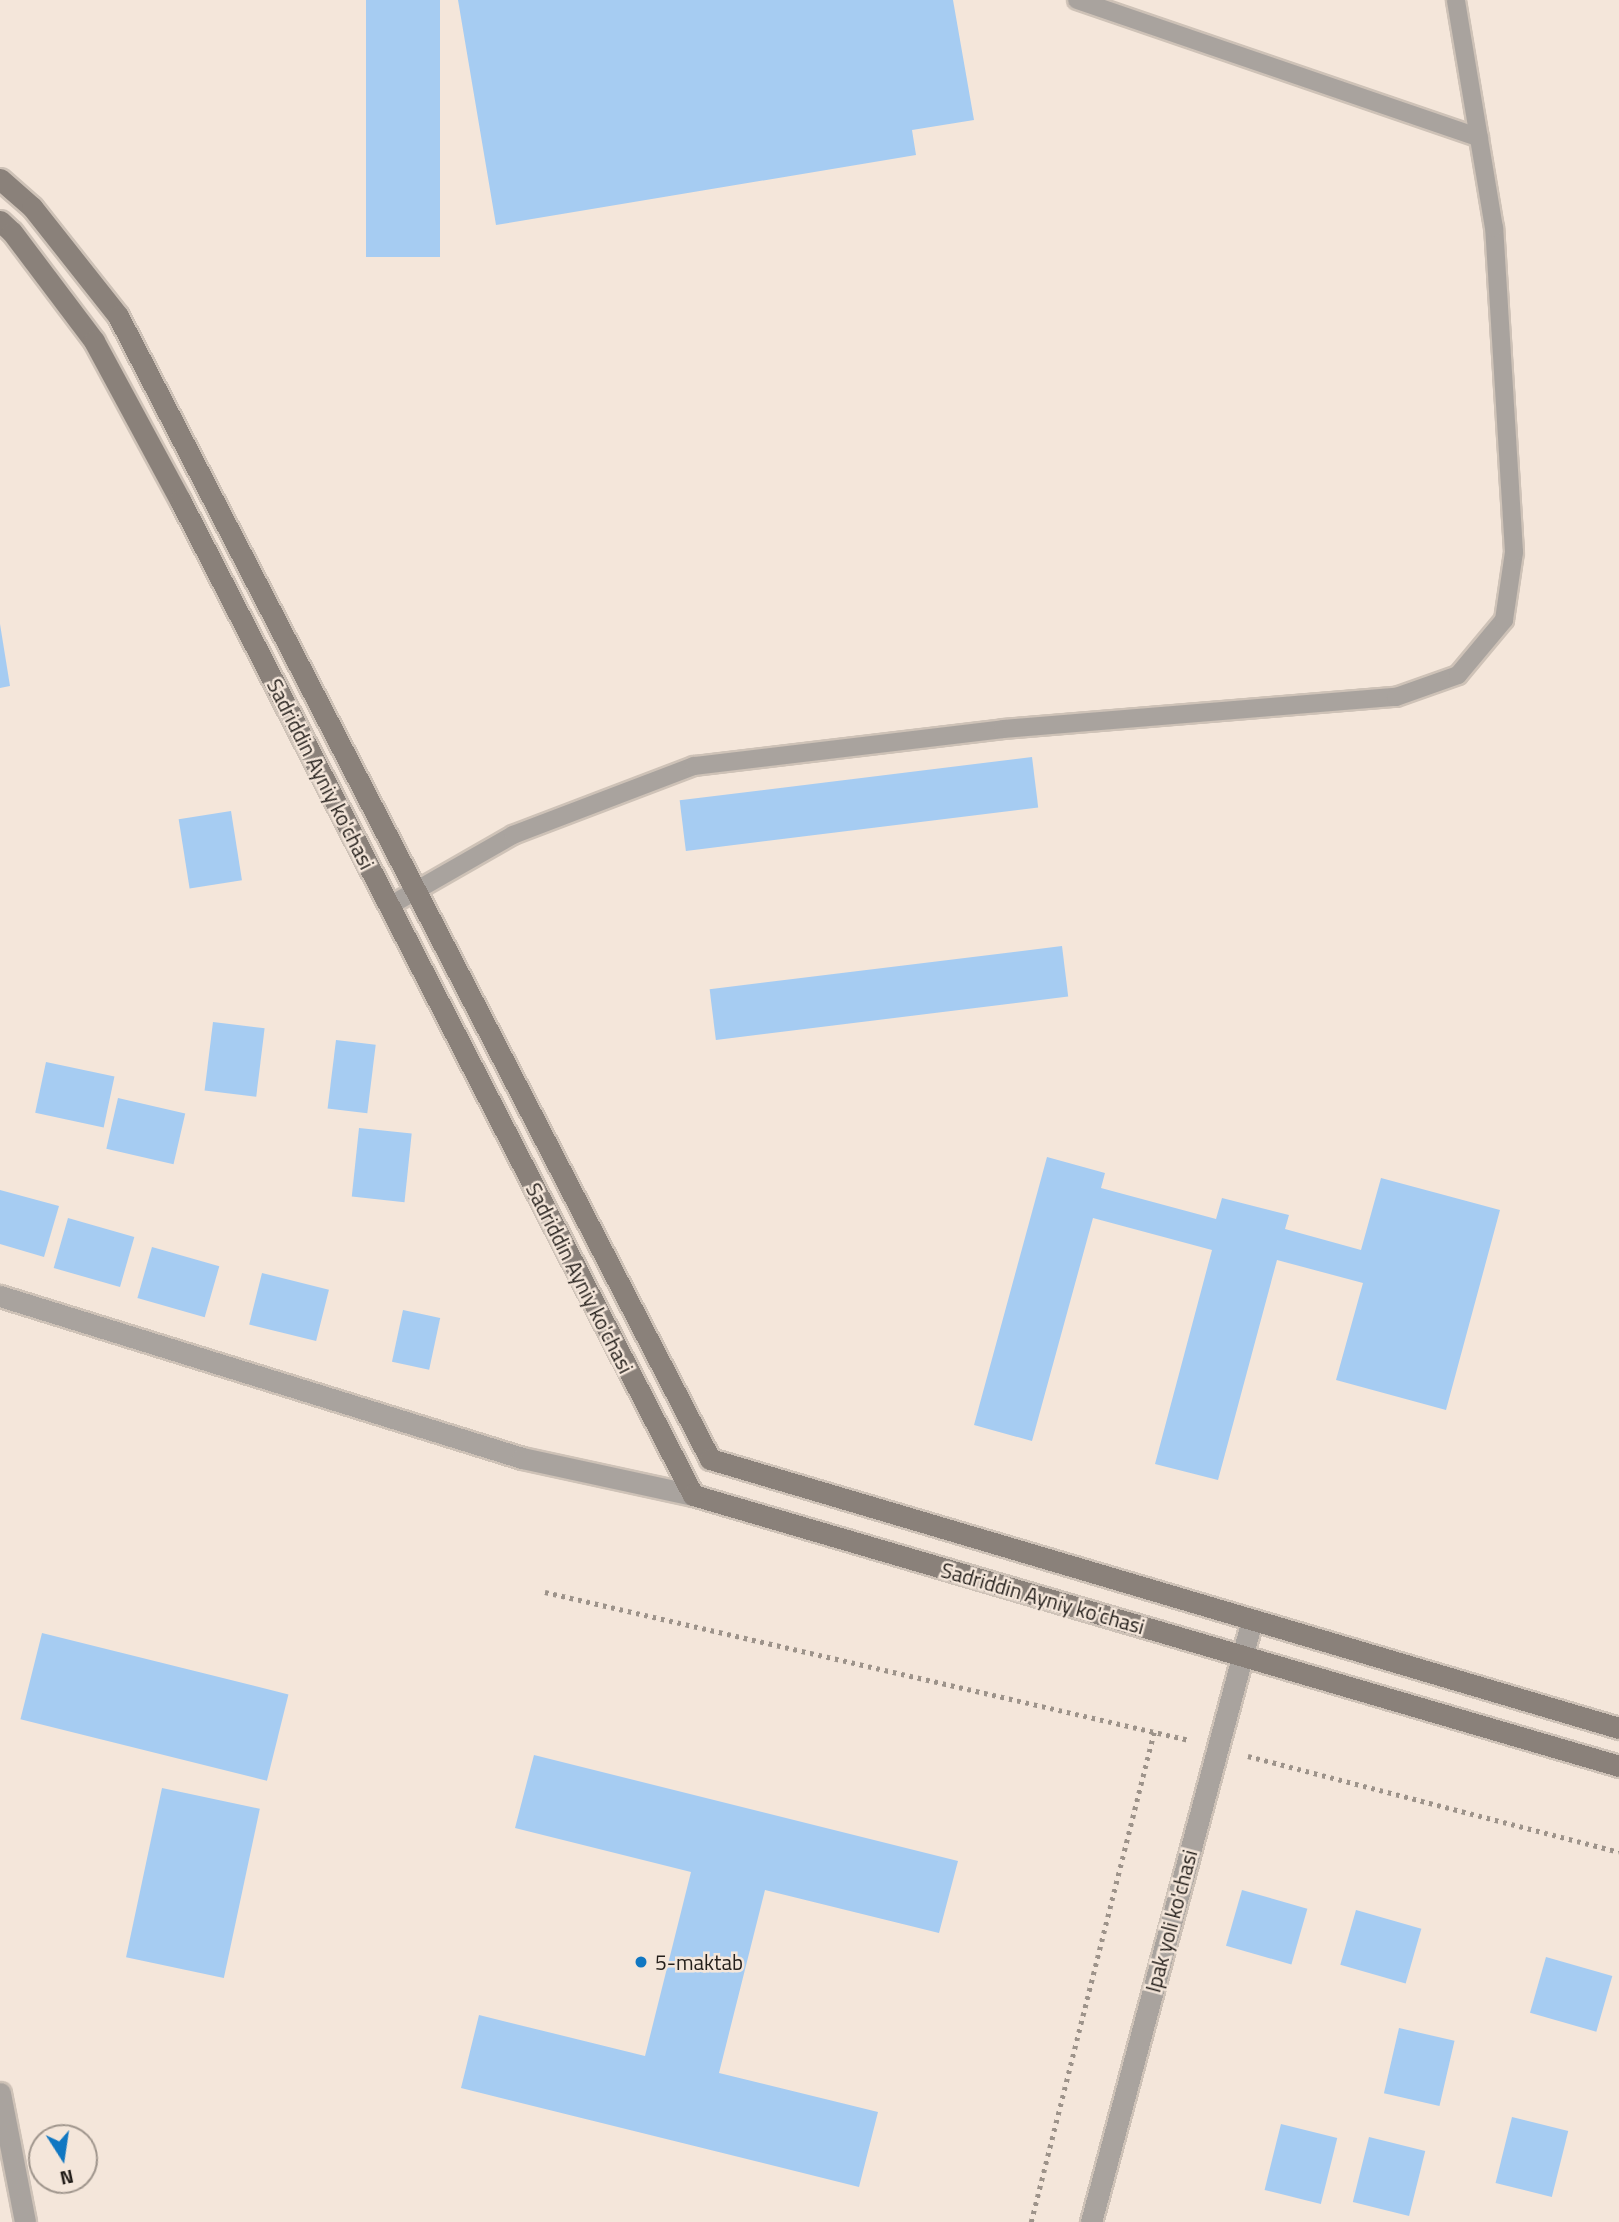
<!DOCTYPE html>
<style>
body{margin:0}
#map{position:relative;width:1619px;height:2222px;overflow:hidden;background:#f4e6da;font-family:"Titillium Web",sans-serif}
div>[style]{position:absolute}
[style*='--x']{left:calc(var(--x)*1px);top:calc(var(--y)*1px);width:calc(var(--w)*1px);rotate:calc(var(--a)*1deg)}
.building>*{inset:0;background:#a6ccf2;transform-origin:0 0}
.path>*{height:4.5px;margin-top:-2.25px;transform-origin:0;background:repeating-linear-gradient(90deg,#9d938a 0 3.5px,transparent 0 8.5px)}
.roads{filter:drop-shadow(2px 0 #cec2b7) drop-shadow(-2px 0 #cec2b7) drop-shadow(0 2px #cec2b7) drop-shadow(0 -2px #cec2b7)}
.lane>*{height:18px;margin:-9px;padding:0 9px;transform-origin:9px;border-radius:9px;background:#a9a39e}
.street>*{height:21px;margin:-10.5px;padding:0 10.5px;transform-origin:10.5px;border-radius:10.5px;background:#a9a39e}
.secondary>*{height:21px;margin:-10.5px;padding:0 10.5px;transform-origin:10.5px;border-radius:10.5px;background:#8a817a}
.dots>*{width:19px;height:19px;translate:-50% -50%;box-sizing:border-box;border:4px solid #f4e6da;border-radius:50%}
span{translate:-50% -50%;white-space:nowrap;text-align:center;line-height:1.15;-webkit-text-stroke:5px #f4e6da;paint-order:stroke}
.street-label{font-size:21px;color:#231e1a}
.poi-label{font-size:21px;color:#231e1a}
.left{translate:0 -50%;text-align:left}
.north{position:absolute;left:28px;top:2124px;width:70px;height:70px;box-sizing:border-box;background:#f4e6da;border:2px solid #a0968d;border-radius:50%;rotate:168deg;font-size:19px;font-weight:700;line-height:28px;text-align:center;color:#231e1a}
.north::after{content:'';display:block;margin:auto;width:24px;height:32px;background:#1077c2;clip-path:polygon(50% 0,100% 100%,50% 72%,0 100%)}
</style>
<div id="map">
<div class="building">
<i style="left:366px;top:0;width:74px;height:257px"></i>
<i style="clip-path:polygon(458px 0,953px 0,974px 120px,912px 130px,916px 155px,496px 225px)"></i>
<i style="clip-path:polygon(0 624px,10px 686px,0 688px)"></i>
<i style="left:1032px;top:757px;width:51px;height:355px;rotate:83deg"></i>
<i style="left:231px;top:811px;width:70px;height:53px;rotate:81deg"></i>
<i style="left:1062px;top:946px;width:51px;height:355px;rotate:83deg"></i>
<i style="left:213px;top:1022px;width:52px;height:69px;rotate:7deg"></i>
<i style="left:336px;top:1040px;width:40px;height:69px;rotate:7deg"></i>
<i style="left:46px;top:1062px;width:70px;height:52px;rotate:12deg"></i>
<i style="left:118px;top:1098px;width:69px;height:52px;rotate:13deg"></i>
<i style="left:359px;top:1128px;width:53px;height:69px;rotate:6deg"></i>
<i style="clip-path:polygon(1047px 1157px,1105px 1173px,1101px 1188px,1216px 1219px,1222px 1198px,1289px 1215px,1285px 1229px,1361px 1250px,1381px 1178px,1500px 1210px,1446px 1410px,1336px 1380px,1363px 1283px,1277px 1260px,1218px 1480px,1155px 1464px,1212px 1250px,1093px 1218px,1032px 1441px,974px 1425px)"></i>
<i style="clip-path:polygon(0 1190px,59px 1206px,44px 1257px,0 1244px)"></i>
<i style="left:68px;top:1218px;width:69px;height:52px;rotate:16deg"></i>
<i style="left:152px;top:1247px;width:70px;height:53px;rotate:16deg"></i>
<i style="left:262px;top:1273px;width:69px;height:53px;rotate:14deg"></i>
<i style="left:403px;top:1310px;width:38px;height:53px;rotate:12deg"></i>
<i style="left:42px;top:1633px;width:254px;height:89px;rotate:14deg"></i>
<i style="clip-path:polygon(534px 1755px,958px 1861px,939px 1933px,765px 1890px,719px 2073px,878px 2112px,859px 2187px,461px 2088px,479px 2015px,645px 2056px,691px 1872px,515px 1828px)"></i>
<i style="left:162px;top:1788px;width:100px;height:173px;rotate:12deg"></i>
<i style="left:1242px;top:1890px;width:68px;height:58px;rotate:16deg"></i>
<i style="left:1356px;top:1910px;width:68px;height:57px;rotate:16deg"></i>
<i style="left:1546px;top:1957px;width:69px;height:58px;rotate:16deg"></i>
<i style="left:1399px;top:2028px;width:57px;height:67px;rotate:13deg"></i>
<i style="left:1512px;top:2117px;width:58px;height:68px;rotate:14deg"></i>
<i style="left:1281px;top:2124px;width:58px;height:68px;rotate:14deg"></i>
<i style="left:1369px;top:2137px;width:58px;height:67px;rotate:14deg"></i>
</div>
<div class="path">
<i style="--x:545;--y:1592;--w:661;--a:12.94"></i>
<i style="--x:1248;--y:1756;--w:383;--a:14.5"></i>
<i style="--x:1031;--y:2222;--w:505;--a:-75.91"></i>
</div>
<div class="roads">
<div class="lane">
<i style="--x:1077;--y:0;--w:425;--a:18.9"></i>
<i style="--x:389;--y:906;--w:143;--a:-29.8"></i>
<i style="--x:513;--y:835;--w:194;--a:-20.9"></i>
<i style="--x:694;--y:766;--w:311;--a:-6.8"></i>
<i style="--x:1003;--y:729;--w:394;--a:-4.7"></i>
<i style="--x:1396;--y:697;--w:66;--a:-19.5"></i>
<i style="--x:1458;--y:675;--w:72;--a:-50.1"></i>
<i style="--x:1504;--y:620;--w:69;--a:-81.6"></i>
<i style="--x:1514;--y:552;--w:325;--a:-93.5"></i>
<i style="--x:1494;--y:228;--w:231;--a:-99.5"></i>
</div>
<div class="street">
<i style="--x:0;--y:1296;--w:547;--a:17.24"></i>
<i style="--x:522;--y:1458;--w:175;--a:12.2"></i>
<i style="--x:0;--y:2093;--w:131;--a:79"></i>
<i style="--x:1091;--y:2222;--w:623;--a:-75.03"></i>
</div>
<div class="secondary">
<i style="--x:0;--y:179;--w:43;--a:41.2"></i>
<i style="--x:32;--y:207;--w:139;--a:51.7"></i>
<i style="--x:118;--y:316;--w:1287;--a:62.62"></i>
<i style="--x:710;--y:1459;--w:948;--a:16.49"></i>
<i style="--x:0;--y:221;--w:16;--a:43"></i>
<i style="--x:12;--y:232;--w:136;--a:53"></i>
<i style="--x:94;--y:341;--w:181;--a:61.6"></i>
<i style="--x:180;--y:500;--w:1119;--a:62.73"></i>
<i style="--x:693;--y:1495;--w:965;--a:16.31"></i>
</div>
</div>
<div class="dots">
<i style="left:641px;top:1962px;background:#1077c2"></i>
</div>
<div class="street-label">
<span style="left:321px;top:774px;rotate:63deg">Sadriddin Ayniy ko'chasi</span>
<span style="left:580px;top:1278px;rotate:63deg">Sadriddin Ayniy ko'chasi</span>
<span style="left:1043px;top:1598px;rotate:16deg">Sadriddin Ayniy ko'chasi</span>
<span style="left:1171px;top:1921px;rotate:-75deg">Ipak yoli ko'chasi</span>
</div>
<div class="poi-label">
<span class="left" style="left:655px;top:1962px">5-maktab</span>
</div>
<div class="north">N</div>
</div>
